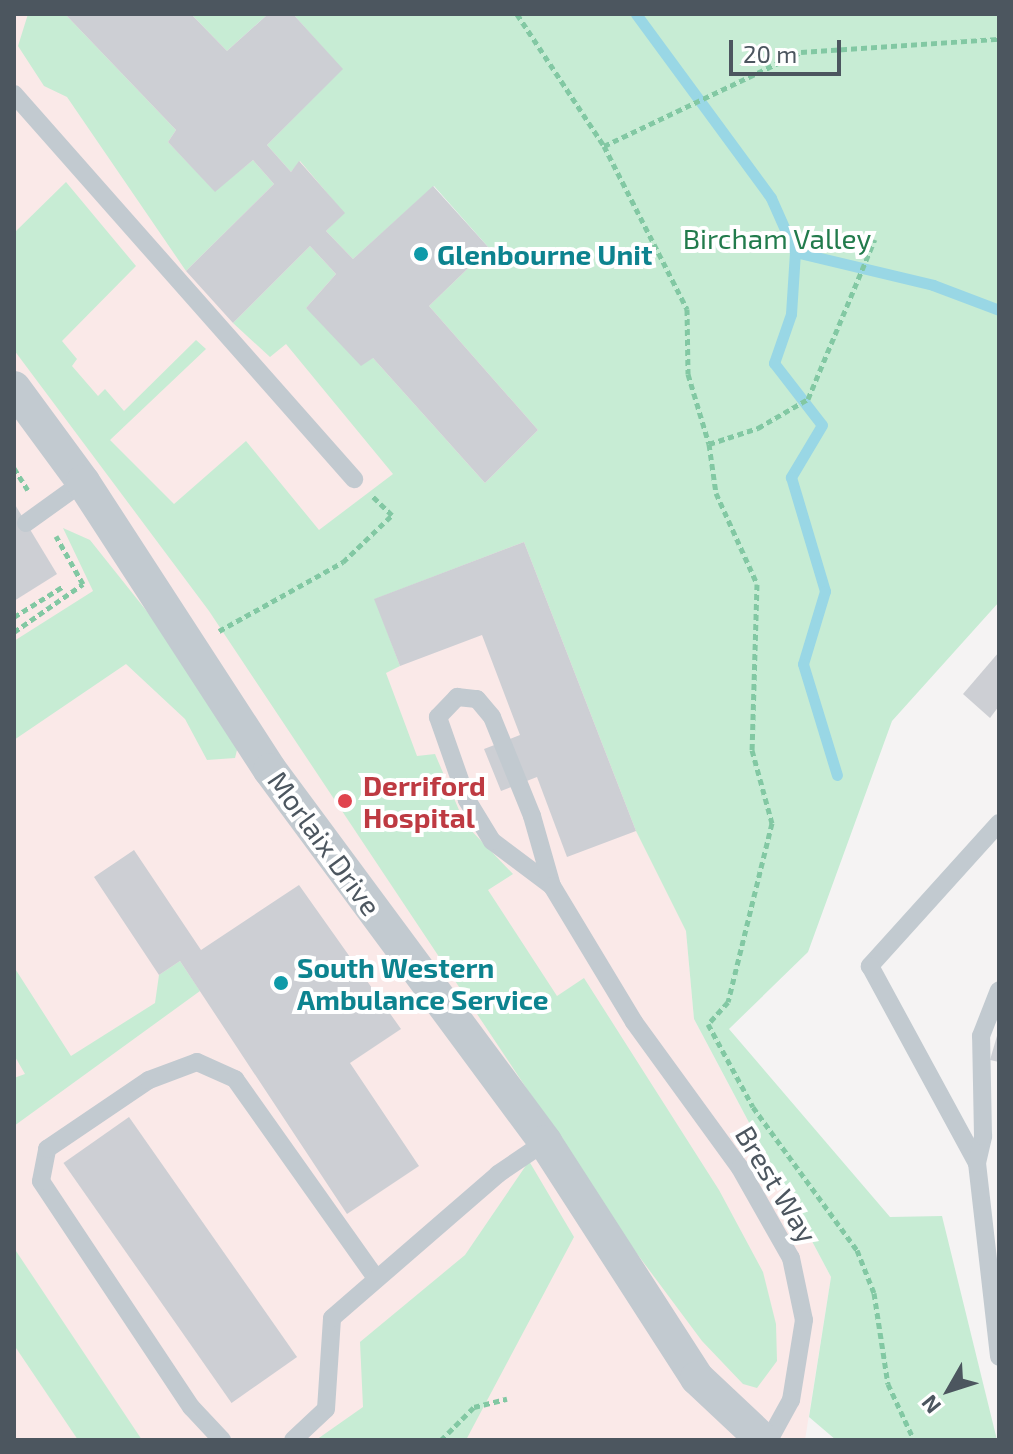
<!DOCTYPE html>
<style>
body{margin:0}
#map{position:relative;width:1013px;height:1454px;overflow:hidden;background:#f5f3f3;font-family:"Exo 2",sans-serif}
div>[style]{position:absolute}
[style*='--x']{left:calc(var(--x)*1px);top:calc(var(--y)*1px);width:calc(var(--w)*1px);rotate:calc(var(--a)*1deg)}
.medical>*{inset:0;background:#fae9e8}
.green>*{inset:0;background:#c7ecd4}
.stream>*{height:11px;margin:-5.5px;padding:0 5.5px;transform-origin:5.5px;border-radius:5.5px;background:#99d7e5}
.building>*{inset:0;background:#cdcfd4;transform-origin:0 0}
.path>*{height:5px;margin-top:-2.5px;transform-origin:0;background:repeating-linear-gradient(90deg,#82c8a3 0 6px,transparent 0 10px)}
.lane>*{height:18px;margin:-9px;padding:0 9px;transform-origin:9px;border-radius:9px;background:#c2cad0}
.street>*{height:34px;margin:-17px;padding:0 17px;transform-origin:17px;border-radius:17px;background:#c2cad0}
.dots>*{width:22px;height:22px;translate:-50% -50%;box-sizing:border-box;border:4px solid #fff;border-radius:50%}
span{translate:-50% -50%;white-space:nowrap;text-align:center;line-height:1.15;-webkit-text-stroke:8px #fff;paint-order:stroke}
.park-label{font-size:28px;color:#227b4c}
.culture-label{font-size:28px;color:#0d838f;font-weight:700}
.left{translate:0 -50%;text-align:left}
.health-label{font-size:28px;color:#be3a42;font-weight:700}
.street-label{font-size:28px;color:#4c565f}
.frame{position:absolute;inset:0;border:16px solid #4c565f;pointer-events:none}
.north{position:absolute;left:909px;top:1350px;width:80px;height:80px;-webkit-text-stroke:6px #fff;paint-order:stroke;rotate:231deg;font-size:22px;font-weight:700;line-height:32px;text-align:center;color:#4c565f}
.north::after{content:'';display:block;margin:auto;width:28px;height:36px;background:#4c565f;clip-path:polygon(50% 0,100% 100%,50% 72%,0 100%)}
.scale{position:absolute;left:729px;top:40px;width:112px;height:36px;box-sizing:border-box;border:4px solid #4c565f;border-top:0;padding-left:10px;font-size:24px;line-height:28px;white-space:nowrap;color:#4c565f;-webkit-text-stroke:6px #fff;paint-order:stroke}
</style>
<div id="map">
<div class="medical">
<i style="clip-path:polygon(14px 14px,215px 14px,616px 426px,663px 663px,694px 1019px,831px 1277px,805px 1440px,14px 1440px)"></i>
</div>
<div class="green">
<i style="clip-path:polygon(28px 14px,65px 14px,176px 130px,168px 142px,215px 191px,253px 160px,274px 184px,186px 271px,67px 97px,44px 86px,18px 46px)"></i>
<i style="clip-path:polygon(191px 14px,268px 14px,227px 51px)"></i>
<i style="clip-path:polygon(293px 14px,999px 14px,999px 602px,892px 721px,808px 952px,729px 1029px,890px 1217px,942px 1216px,997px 1440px,836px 1440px,809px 1417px,831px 1277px,694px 1019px,686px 931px,636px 831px,524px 542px,375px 599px,400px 666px,386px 673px,417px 756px,435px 754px,465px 824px,513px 874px,488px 890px,557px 996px,584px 978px,719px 1190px,763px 1272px,776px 1324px,777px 1361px,757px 1388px,743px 1384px,702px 1341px,632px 1247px,209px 611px,14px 350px,14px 233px,66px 182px,136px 266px,62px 341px,77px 359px,72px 366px,98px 396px,105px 389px,124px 411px,196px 340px,206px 349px,110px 440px,174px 504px,246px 441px,319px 530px,393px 474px,286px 344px,270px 357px,233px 323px,310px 246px,336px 274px,306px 308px,373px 358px,485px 483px,538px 430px,429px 306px,489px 248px,434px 186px,353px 259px,326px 231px,344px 213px,300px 161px,291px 172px,267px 145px,342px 69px)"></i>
<i style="clip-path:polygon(63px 528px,90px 540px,161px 629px,238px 746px,235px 758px,207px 760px,185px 719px,126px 664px,14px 740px,14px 641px,93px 591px)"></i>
<i style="clip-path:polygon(180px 961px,200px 991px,14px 1126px,14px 1078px,25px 1074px,14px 1055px,14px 967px,71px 1056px,155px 1003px,159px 975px)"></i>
<i style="clip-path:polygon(529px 1161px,574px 1237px,466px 1440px,316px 1440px,363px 1407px,360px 1342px,465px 1255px)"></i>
<i style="clip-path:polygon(14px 1248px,142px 1440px,78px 1440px,14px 1345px)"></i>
</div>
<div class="stream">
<i style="--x:636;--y:14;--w:228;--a:53.7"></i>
<i style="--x:771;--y:198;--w:59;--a:66"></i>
<i style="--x:795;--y:252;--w:62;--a:93.7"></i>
<i style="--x:791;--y:314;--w:52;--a:109.1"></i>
<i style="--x:774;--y:363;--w:78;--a:52.3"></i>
<i style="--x:822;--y:425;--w:61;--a:120.8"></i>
<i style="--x:791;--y:477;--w:119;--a:73.4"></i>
<i style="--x:825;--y:591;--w:76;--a:106.8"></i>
<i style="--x:803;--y:664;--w:116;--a:73"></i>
<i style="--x:795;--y:252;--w:142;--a:13.4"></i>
<i style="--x:933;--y:285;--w:71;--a:20.7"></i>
</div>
<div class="building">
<i style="clip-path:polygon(65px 14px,191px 14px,227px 51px,268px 14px,293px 14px,343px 69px,267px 145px,291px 172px,299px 161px,345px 213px,326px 231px,353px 259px,433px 186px,489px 248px,429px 306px,538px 430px,485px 483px,373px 358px,361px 366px,306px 308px,336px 274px,310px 246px,233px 323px,186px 271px,274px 184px,253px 160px,215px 192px,168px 142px,176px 130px)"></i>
<i style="clip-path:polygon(14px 503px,57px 574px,14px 601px)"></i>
<i style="clip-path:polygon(524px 542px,636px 831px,567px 857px,537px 777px,501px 791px,484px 749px,520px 735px,482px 635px,400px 666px,374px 599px)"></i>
<i style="clip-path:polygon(999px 652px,999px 706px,990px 718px,963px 694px)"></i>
<i style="clip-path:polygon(134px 850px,201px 950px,299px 885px,401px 1029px,350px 1063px,419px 1166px,347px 1214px,180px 961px,159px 975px,94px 877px)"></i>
<i style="clip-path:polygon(999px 1029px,999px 1062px,990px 1060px)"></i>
<i style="left:129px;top:1117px;width:293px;height:80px;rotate:55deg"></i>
</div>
<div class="path">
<i style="--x:517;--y:14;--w:158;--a:56.6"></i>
<i style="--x:604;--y:146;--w:183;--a:63"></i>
<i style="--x:687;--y:309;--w:65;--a:89.1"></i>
<i style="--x:688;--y:374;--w:73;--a:73.3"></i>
<i style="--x:709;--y:444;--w:49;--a:81.9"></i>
<i style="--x:716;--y:493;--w:100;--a:65.7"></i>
<i style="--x:757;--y:584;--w:166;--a:91.7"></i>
<i style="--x:752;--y:750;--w:76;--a:74.7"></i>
<i style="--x:772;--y:823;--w:184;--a:103.8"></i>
<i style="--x:728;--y:1002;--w:30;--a:132"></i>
<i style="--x:708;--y:1024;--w:94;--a:61.5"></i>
<i style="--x:753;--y:1107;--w:177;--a:54"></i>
<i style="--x:857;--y:1250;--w:46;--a:68.4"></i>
<i style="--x:874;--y:1293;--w:92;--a:81.3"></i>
<i style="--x:888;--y:1384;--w:62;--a:65.1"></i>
<i style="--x:604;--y:146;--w:218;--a:-25.5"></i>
<i style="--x:801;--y:52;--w:198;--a:-3.8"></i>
<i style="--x:709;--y:444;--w:52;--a:-18.1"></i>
<i style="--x:758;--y:428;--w:58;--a:-30.1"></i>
<i style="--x:808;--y:399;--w:173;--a:-67.3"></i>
<i style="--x:14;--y:468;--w:26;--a:58"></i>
<i style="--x:14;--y:617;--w:57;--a:-32"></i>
<i style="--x:219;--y:631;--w:142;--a:-29.1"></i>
<i style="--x:343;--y:562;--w:68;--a:-43.8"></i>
<i style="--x:392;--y:515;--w:28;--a:-136"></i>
<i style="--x:14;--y:632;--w:84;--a:-34.8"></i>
<i style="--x:83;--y:584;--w:55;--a:-119.4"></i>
<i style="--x:441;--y:1440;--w:47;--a:-45"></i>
<i style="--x:474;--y:1407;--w:34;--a:-14"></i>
</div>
<div class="lane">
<i style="--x:14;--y:94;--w:514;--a:48.55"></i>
<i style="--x:26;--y:523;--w:70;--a:-35.7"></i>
<i style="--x:999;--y:823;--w:193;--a:132.1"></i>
<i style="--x:870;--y:966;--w:224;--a:61.5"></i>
<i style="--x:977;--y:1163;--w:195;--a:83.5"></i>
<i style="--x:552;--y:886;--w:75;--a:-143.1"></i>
<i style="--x:492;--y:841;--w:48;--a:-121.4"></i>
<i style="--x:467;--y:800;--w:88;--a:-109.3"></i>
<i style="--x:438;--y:717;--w:28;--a:-46"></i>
<i style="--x:457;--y:697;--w:20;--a:6"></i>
<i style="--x:477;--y:699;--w:23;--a:50"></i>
<i style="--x:492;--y:717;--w:107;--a:68"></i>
<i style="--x:532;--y:816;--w:73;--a:74.1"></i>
<i style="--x:552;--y:886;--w:159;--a:58.9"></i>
<i style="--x:634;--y:1022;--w:180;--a:54"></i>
<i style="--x:740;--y:1168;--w:103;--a:60.5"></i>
<i style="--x:791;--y:1258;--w:63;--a:78.2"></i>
<i style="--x:804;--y:1320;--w:81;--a:99.2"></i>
<i style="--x:791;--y:1400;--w:46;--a:118.8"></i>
<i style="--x:977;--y:1163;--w:28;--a:-77"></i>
<i style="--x:983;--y:1136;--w:100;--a:-91.1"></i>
<i style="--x:981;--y:1036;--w:49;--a:-68.6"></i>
<i style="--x:222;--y:1440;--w:45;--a:-133.2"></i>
<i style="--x:191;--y:1407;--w:271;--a:-123.6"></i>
<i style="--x:41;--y:1181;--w:33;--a:-79"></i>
<i style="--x:47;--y:1149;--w:123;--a:-34.1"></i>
<i style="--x:149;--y:1080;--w:51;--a:-20.6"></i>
<i style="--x:197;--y:1062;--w:42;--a:24.1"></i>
<i style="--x:235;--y:1079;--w:244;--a:54.7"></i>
<i style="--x:293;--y:1440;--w:45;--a:-43.2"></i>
<i style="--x:326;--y:1409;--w:91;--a:-86.2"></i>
<i style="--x:332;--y:1318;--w:220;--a:-40.9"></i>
<i style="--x:498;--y:1174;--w:57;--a:-34.2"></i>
</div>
<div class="street">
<i style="--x:14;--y:388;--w:117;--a:53.7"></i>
<i style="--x:83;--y:482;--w:343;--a:57"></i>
<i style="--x:270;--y:770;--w:463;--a:53.5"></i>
<i style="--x:545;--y:1142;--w:281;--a:57.2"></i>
<i style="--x:697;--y:1378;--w:91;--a:43.2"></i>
</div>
<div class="dots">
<i style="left:421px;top:254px;background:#0f9aa8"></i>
<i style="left:345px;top:801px;background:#e0444e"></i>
<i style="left:281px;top:983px;background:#0f9aa8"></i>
</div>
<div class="park-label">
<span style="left:777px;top:238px">Bircham Valley</span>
</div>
<div class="culture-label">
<span class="left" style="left:437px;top:254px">Glenbourne Unit</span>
<span class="left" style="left:297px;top:983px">South Western<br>Ambulance Service</span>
</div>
<div class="health-label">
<span class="left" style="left:363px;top:801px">Derriford<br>Hospital</span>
</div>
<div class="street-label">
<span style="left:325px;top:843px;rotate:54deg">Morlaix Drive</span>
<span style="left:777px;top:1184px;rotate:59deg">Brest Way</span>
</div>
<div class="frame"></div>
<div class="north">N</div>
<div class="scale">20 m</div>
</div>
